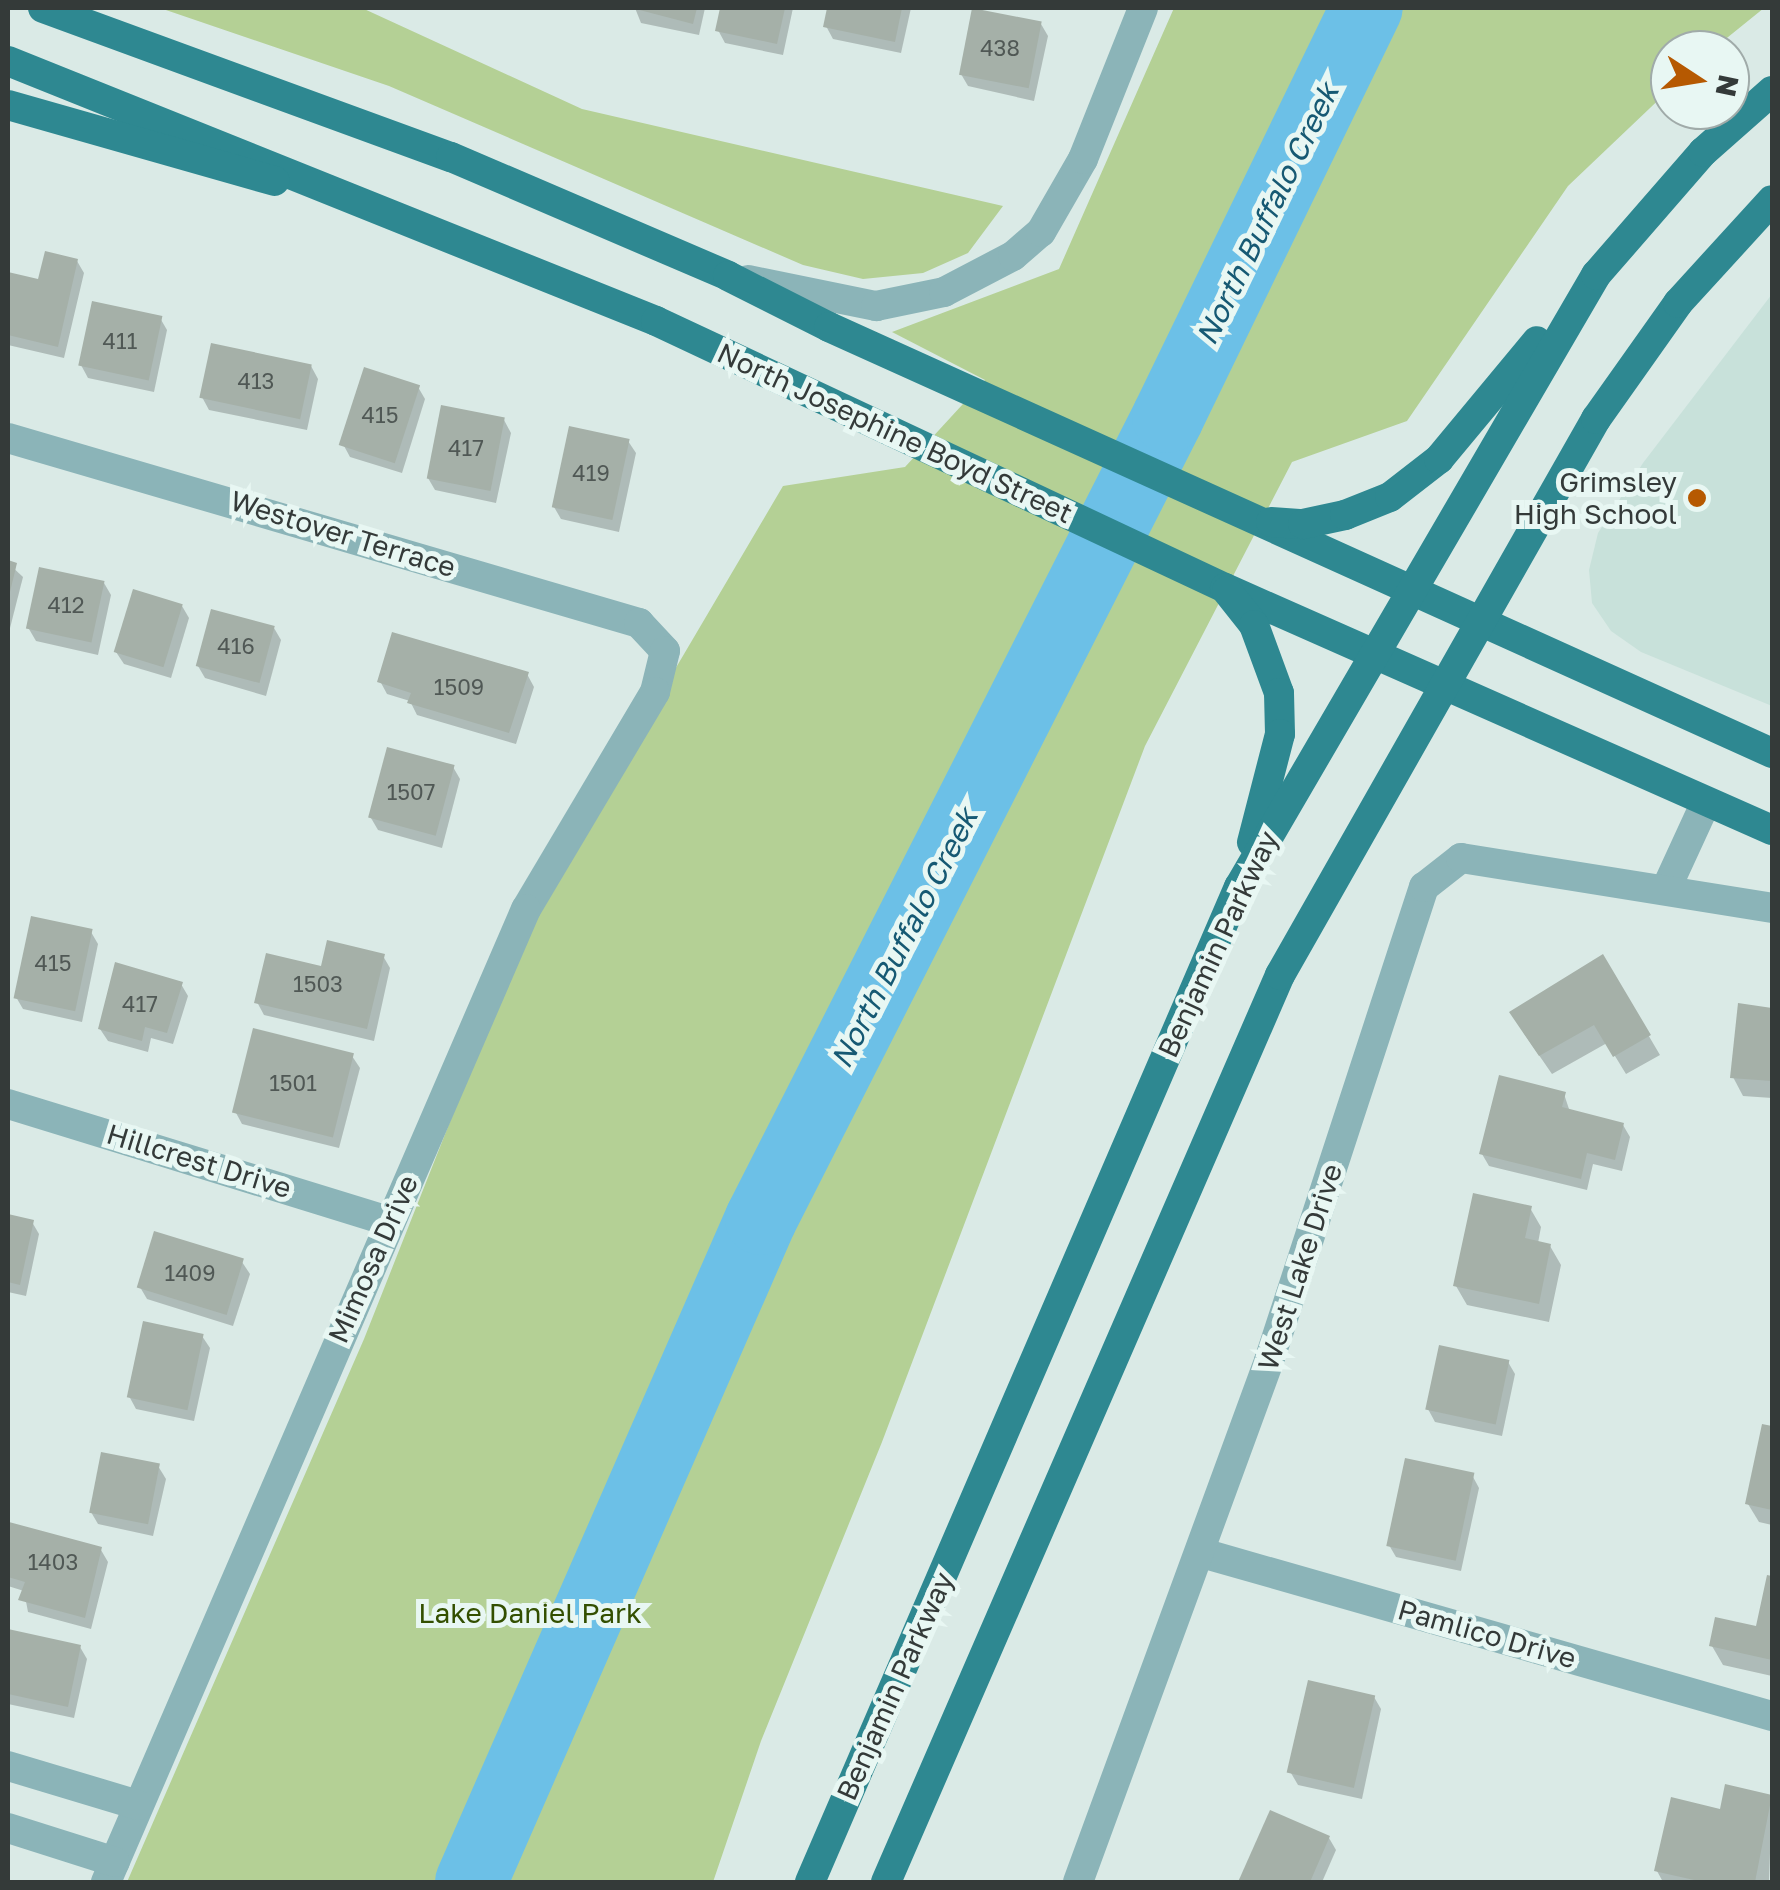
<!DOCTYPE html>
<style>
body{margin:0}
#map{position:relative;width:1780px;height:1890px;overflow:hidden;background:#daeae6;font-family:"Golos Text",sans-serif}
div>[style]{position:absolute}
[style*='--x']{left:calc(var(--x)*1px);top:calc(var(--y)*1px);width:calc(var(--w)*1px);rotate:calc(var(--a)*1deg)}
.built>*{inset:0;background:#c8e1da}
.green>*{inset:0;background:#b4d095}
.shadow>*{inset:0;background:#0003}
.river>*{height:72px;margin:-36px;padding:0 36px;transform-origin:36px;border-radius:36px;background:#6cc0e7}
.building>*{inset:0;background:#a5b0a8;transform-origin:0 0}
.minor>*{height:30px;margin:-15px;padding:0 15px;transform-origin:15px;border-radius:15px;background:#8bb4b8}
.major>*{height:30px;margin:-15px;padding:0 15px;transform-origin:15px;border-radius:15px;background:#2e8891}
.dots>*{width:28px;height:28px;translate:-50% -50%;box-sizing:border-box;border:5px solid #e8f7f3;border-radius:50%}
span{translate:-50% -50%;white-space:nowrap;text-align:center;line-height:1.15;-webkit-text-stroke:10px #e8f7f3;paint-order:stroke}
.number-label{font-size:22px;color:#505855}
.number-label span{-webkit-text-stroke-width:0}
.street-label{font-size:28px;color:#343a39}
.poi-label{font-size:28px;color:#343a39}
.right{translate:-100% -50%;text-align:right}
.park-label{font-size:28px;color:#334f00}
.water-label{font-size:30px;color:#165973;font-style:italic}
.frame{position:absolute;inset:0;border:10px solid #343a39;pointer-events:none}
.north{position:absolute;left:1650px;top:30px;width:100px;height:100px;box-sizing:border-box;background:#e8f7f3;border:2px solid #a0aba9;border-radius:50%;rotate:102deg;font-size:28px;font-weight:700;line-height:40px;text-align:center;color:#343a39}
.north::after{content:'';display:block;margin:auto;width:35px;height:45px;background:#b65901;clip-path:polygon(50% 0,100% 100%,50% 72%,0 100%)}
</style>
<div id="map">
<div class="built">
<i style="clip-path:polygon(1772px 294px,1772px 706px,1641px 652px,1611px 631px,1592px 603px,1589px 570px,1598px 533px,1643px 463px)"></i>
</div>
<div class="green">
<i style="clip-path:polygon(160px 8px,362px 8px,582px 109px,1003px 206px,968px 253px,923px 273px,863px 279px,803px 265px,389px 86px)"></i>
<i style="clip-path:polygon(1174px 8px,1764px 8px,1712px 50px,1670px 50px,1670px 89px,1568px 186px,1407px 421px,1292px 462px,1145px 746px,882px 1442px,761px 1741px,713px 1882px,127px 1882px,364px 1339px,535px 907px,783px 486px,905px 467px,985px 380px,892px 332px,1059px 269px)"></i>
</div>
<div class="shadow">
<i style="clip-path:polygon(635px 8px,705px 8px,699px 35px,641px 23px)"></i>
<i style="clip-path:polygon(723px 8px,793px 8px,783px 55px,725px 43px,718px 30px)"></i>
<i style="clip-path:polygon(830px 8px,911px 8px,901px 53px,833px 39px,826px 26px)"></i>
<i style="clip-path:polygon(1041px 24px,1048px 36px,1034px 101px,968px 86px,961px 74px)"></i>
<i style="clip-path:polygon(77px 261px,84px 273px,64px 358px,8px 345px,8px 275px,40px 282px)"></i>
<i style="clip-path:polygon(160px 318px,167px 330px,154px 392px,88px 378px,81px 365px)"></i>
<i style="clip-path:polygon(311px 366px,318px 379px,307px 430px,209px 410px,202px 397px)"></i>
<i style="clip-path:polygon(418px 387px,425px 399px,402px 473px,350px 457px,343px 444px)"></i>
<i style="clip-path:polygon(504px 420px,511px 433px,496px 503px,435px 490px,428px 478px)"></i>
<i style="clip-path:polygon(628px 441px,636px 453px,619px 532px,561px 519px,554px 507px)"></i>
<i style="clip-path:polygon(8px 563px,23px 577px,9px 632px,8px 631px)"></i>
<i style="clip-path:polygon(104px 583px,111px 595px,98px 655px,36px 641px,29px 629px)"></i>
<i style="clip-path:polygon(182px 606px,189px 618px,171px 678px,124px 664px,116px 652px)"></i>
<i style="clip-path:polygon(274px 628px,281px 640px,266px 696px,205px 678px,198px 666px)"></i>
<i style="clip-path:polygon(527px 674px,534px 687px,516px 744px,417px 715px,410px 701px,387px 694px,380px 681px)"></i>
<i style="clip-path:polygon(453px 767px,460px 779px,442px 848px,378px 830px,371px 818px)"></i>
<i style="clip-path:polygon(91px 932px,98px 944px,82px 1022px,23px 1009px,16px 997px)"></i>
<i style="clip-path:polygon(383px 956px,390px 968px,374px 1041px,264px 1015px,257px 1002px,323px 969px)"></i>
<i style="clip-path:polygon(1603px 958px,1660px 1055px,1626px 1074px,1607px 1043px,1552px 1074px,1523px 1032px)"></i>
<i style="clip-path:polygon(181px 984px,188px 996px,173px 1044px,151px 1038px,148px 1052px,108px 1041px,100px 1029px)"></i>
<i style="clip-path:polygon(1741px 1006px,1772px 1010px,1772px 1098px,1743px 1096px,1733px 1077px)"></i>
<i style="clip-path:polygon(352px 1056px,360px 1068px,339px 1148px,242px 1124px,235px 1111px)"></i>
<i style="clip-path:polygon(1564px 1094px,1570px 1112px,1623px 1125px,1630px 1137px,1622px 1171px,1593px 1164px,1587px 1190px,1489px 1166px,1482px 1154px)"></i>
<i style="clip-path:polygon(1530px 1208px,1541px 1227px,1538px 1243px,1550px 1246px,1561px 1265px,1549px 1322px,1467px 1305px,1456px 1286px)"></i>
<i style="clip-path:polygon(8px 1217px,32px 1222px,39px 1234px,26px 1296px,8px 1292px)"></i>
<i style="clip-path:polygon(242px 1262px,250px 1274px,233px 1326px,147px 1299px,140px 1287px)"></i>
<i style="clip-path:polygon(202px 1336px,210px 1348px,194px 1421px,136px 1409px,129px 1396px)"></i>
<i style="clip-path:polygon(1508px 1362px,1515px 1374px,1502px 1436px,1435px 1422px,1428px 1409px)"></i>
<i style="clip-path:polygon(1764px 1427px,1772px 1429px,1772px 1525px,1759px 1522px,1748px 1504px)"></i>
<i style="clip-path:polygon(158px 1466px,166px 1479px,153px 1536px,98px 1524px,91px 1512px)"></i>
<i style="clip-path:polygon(1472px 1475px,1479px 1488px,1461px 1571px,1396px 1557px,1389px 1545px)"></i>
<i style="clip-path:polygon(11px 1525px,101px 1550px,108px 1562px,91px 1629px,28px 1612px,24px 1591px,8px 1586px)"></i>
<i style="clip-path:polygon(1769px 1578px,1772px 1676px,1723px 1665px,1712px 1646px,1758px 1629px)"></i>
<i style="clip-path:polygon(8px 1632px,80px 1647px,87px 1659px,74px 1718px,8px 1704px)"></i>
<i style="clip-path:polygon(1374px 1697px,1381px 1709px,1362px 1799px,1298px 1785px,1291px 1773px)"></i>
<i style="clip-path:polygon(1727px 1787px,1772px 1797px,1769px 1882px,1663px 1882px,1657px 1871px,1722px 1812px)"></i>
<i style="clip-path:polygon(1271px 1813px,1329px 1838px,1336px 1850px,1322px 1882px,1241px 1882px)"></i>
</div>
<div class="river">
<i style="--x:471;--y:1882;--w:724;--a:-66.38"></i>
<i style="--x:761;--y:1219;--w:899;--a:-63.09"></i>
<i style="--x:1168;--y:417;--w:455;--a:-64.1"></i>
</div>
<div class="building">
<i style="clip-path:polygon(632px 8px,697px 8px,693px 24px)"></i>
<i style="clip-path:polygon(720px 8px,785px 8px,777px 44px,715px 31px)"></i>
<i style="clip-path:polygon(827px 8px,902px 8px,895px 42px,823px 27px)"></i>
<i style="left:972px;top:8px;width:71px;height:68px;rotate:11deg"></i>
<i style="clip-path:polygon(45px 251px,78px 259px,58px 347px,8px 335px,8px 272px,38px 279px)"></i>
<i style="left:92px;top:301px;width:72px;height:66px;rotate:12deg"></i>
<i style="left:211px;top:343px;width:103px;height:56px;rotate:12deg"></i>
<i style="left:364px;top:367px;width:59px;height:82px;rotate:18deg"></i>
<i style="left:441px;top:405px;width:65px;height:75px;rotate:11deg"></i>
<i style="left:569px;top:426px;width:62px;height:83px;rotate:12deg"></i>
<i style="clip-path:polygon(8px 560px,17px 563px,9px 596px,8px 596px)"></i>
<i style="left:39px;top:567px;width:67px;height:63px;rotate:12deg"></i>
<i style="left:133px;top:589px;width:52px;height:66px;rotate:17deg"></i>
<i style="left:211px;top:609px;width:66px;height:59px;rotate:15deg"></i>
<i style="clip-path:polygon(392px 632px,529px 672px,509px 733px,407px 703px,411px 693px,377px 682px)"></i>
<i style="left:387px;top:747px;width:70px;height:73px;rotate:15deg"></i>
<i style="left:31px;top:916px;width:63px;height:84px;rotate:12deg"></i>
<i style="clip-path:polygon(327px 940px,385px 954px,367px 1029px,254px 1003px,266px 953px,321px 966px)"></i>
<i style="clip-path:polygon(1603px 954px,1651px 1035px,1613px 1057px,1594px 1025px,1539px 1056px,1509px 1012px)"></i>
<i style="clip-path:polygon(115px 962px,183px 982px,167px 1033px,145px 1027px,142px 1041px,98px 1029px)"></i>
<i style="clip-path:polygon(1738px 1003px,1772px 1008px,1772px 1081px,1730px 1078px)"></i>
<i style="left:253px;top:1028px;width:104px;height:87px;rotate:14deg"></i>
<i style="clip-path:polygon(1499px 1075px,1566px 1092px,1562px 1107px,1624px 1123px,1615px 1160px,1587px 1153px,1581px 1179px,1479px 1154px)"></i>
<i style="clip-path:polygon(1473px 1193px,1532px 1206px,1525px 1238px,1551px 1244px,1539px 1304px,1453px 1286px)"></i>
<i style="clip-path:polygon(8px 1214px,34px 1220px,20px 1285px,8px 1282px)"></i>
<i style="left:154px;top:1231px;width:94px;height:59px;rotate:17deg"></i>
<i style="left:143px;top:1321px;width:62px;height:78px;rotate:12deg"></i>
<i style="left:1439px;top:1345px;width:72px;height:66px;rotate:12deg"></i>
<i style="clip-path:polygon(1762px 1424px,1772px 1426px,1772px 1510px,1745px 1504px)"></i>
<i style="left:101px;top:1452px;width:60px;height:62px;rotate:11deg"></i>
<i style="left:1405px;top:1458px;width:71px;height:90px;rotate:12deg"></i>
<i style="clip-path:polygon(9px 1522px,102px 1547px,85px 1618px,18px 1600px,25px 1582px,8px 1577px)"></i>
<i style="clip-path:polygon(1767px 1575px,1772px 1576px,1772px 1660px,1709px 1646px,1715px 1617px,1756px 1626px)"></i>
<i style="clip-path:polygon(8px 1629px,81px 1645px,68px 1707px,8px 1694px)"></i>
<i style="left:1308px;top:1680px;width:69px;height:95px;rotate:13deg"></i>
<i style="clip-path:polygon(1725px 1784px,1772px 1795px,1755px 1882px,1703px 1882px,1654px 1871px,1671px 1797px,1720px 1809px)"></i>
<i style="clip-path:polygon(1270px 1810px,1330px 1836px,1310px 1882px,1238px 1882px)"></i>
</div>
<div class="minor">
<i style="--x:748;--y:280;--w:131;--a:11.5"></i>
<i style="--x:876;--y:306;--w:69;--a:-11.6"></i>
<i style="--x:944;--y:292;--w:78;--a:-27.6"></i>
<i style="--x:1013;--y:256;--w:37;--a:-41"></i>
<i style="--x:1041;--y:232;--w:84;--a:-60.1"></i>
<i style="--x:1083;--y:159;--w:162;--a:-68.3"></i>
<i style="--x:8;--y:438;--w:658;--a:16.34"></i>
<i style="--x:639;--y:623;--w:38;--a:47"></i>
<i style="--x:665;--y:651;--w:42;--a:103.7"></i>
<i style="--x:655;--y:692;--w:252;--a:120.7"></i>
<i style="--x:526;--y:909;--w:1060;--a:113.35"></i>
<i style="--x:1666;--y:889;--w:96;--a:-65.3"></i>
<i style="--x:8;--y:1104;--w:399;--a:17.1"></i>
<i style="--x:1202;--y:1553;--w:593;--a:15.96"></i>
<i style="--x:8;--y:1766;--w:136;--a:16.7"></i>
<i style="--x:8;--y:1828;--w:112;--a:17.6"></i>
<i style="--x:1078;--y:1882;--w:555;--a:-69.87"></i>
<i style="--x:1269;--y:1361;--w:499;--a:-71.9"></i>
<i style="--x:1424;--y:887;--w:47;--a:-38.1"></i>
<i style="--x:1461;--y:858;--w:315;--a:9.1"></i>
</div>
<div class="major">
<i style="--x:43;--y:8;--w:434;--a:20.1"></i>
<i style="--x:451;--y:157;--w:301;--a:23.2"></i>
<i style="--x:728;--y:276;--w:113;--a:26.8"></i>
<i style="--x:829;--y:327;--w:1035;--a:24.31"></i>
<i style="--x:8;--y:61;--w:698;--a:21.86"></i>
<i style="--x:656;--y:321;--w:629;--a:25.14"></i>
<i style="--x:1225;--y:588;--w:598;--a:23.87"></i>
<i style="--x:8;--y:105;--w:277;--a:15.9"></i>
<i style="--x:1271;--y:522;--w:32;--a:4"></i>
<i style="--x:1303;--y:524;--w:43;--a:-12.1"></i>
<i style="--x:1345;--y:515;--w:48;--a:-21.8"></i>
<i style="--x:1390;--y:497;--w:62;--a:-37.8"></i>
<i style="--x:1439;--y:459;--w:153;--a:-50.3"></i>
<i style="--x:1227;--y:591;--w:43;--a:51.5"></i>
<i style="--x:1254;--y:625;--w:72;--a:69.8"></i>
<i style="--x:1279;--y:693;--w:41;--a:88.6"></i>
<i style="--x:1280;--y:734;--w:112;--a:104.5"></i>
<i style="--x:810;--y:1882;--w:1084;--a:-66.68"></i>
<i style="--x:1239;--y:887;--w:709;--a:-59.74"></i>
<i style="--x:1596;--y:275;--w:163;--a:-49"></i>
<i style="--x:1703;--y:152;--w:92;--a:-41.5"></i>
<i style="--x:886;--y:1882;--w:989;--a:-66.52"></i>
<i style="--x:1280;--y:975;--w:640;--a:-60.39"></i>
<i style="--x:1596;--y:419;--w:142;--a:-54.7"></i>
<i style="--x:1678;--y:303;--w:139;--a:-47.6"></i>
</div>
<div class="dots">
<i style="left:1697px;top:498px;background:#b65901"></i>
</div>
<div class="number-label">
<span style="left:1000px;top:48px">438</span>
<span style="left:120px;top:341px">411</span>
<span style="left:256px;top:381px">413</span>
<span style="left:380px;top:415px">415</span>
<span style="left:466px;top:448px">417</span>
<span style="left:591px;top:473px">419</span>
<span style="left:66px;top:605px">412</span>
<span style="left:236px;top:646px">416</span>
<span style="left:459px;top:687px">1509</span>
<span style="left:411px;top:792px">1507</span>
<span style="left:53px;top:963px">415</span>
<span style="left:318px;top:984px">1503</span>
<span style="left:140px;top:1004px">417</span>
<span style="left:293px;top:1083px">1501</span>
<span style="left:190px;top:1273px">1409</span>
<span style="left:53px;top:1562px">1403</span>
</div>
<div class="street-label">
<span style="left:895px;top:433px;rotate:25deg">North Josephine Boyd Street</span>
<span style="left:343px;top:534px;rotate:17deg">Westover Terrace</span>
<span style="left:1218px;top:944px;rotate:-65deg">Benjamin Parkway</span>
<span style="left:199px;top:1161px;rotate:17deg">Hillcrest Drive</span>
<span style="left:373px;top:1259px;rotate:-66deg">Mimosa Drive</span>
<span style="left:1300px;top:1267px;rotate:-72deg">West Lake Drive</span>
<span style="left:1487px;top:1634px;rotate:16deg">Pamlico Drive</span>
<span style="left:895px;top:1686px;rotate:-66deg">Benjamin Parkway</span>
</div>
<div class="poi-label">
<span class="right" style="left:1677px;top:498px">Grimsley<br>High School</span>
</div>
<div class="park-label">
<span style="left:530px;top:1613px">Lake Daniel Park</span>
</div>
<div class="water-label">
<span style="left:1267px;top:214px;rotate:-64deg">North Buffalo Creek</span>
<span style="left:904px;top:938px;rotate:-63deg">North Buffalo Creek</span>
</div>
<div class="frame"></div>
<div class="north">N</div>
</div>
